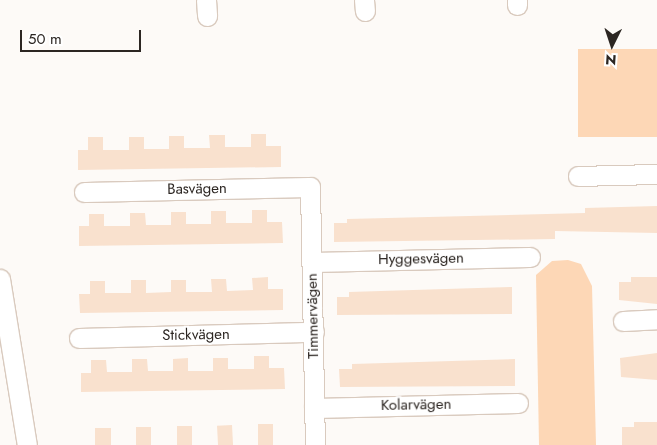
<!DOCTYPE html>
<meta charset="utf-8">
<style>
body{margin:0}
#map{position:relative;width:657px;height:445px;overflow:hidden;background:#fdfaf7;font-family:Jost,sans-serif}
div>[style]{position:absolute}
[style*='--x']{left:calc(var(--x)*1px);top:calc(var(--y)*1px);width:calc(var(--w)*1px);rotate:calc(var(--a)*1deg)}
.green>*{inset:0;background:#fdd7b6;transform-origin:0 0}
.building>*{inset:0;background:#f9e1ce;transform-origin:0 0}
.roads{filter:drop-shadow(1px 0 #d9cabe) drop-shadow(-1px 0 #d9cabe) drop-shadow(0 1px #d9cabe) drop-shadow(0 -1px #d9cabe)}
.minor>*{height:19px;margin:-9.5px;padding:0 9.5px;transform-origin:9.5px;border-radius:9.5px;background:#fff}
span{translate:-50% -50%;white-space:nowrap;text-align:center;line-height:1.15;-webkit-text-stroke:4px #fff;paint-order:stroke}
.street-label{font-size:15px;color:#2c2622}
.north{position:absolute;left:587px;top:20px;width:50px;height:50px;-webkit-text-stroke:4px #fff;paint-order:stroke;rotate:184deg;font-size:14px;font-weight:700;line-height:20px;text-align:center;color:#2c2622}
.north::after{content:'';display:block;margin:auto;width:18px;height:22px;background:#2c2622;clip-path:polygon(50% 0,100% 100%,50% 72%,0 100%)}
.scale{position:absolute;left:20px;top:30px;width:121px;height:22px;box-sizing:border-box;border:2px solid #2c2622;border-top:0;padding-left:6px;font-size:15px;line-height:18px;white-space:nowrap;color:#2c2622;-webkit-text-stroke:4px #fff;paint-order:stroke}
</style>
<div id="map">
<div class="green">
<i style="left:578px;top:49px;width:79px;height:88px"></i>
<i style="clip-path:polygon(568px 260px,581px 264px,592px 286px,596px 445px,539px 445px,536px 275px,552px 261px)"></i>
</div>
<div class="building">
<i style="clip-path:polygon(251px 134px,266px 134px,266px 146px,281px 146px,281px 167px,78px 170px,78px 150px,88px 150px,88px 137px,103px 137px,103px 150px,129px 150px,129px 137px,144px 137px,144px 149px,169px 149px,169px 136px,184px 136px,184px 148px,210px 148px,209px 135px,225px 135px,225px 147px,251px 147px)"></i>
<i style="clip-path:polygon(657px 206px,657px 233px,555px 231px,555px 239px,334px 242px,334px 223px,347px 223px,347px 219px,585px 213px,585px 208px)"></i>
<i style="clip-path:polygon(252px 210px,267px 210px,267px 222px,282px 222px,283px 243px,79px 246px,79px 226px,89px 226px,89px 214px,104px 214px,104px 226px,130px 226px,130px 213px,145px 213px,146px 225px,171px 225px,171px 212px,186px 212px,186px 224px,211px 224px,211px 211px,226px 211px,226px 223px,252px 223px)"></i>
<i style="clip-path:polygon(268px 277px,268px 289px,283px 289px,283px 310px,80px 313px,79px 294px,90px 294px,90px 281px,105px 281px,105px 293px,131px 293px,131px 280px,146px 280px,146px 293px,171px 292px,171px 280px,186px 280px,186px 292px,212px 292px,211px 279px,226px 279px,227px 291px,253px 290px,252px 278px)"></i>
<i style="clip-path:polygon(631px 277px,657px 277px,657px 304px,619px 300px,619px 282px,631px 282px)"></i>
<i style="clip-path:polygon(512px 287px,512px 314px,337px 315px,337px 297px,349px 297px,349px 292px)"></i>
<i style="clip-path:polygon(657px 353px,657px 380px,621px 377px,620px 358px)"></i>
<i style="clip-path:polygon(254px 356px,269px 356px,269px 368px,284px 368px,285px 389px,81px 392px,81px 373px,91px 373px,91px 360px,106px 360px,107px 372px,132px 372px,132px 359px,147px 359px,148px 371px,173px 371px,173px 359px,188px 358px,188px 371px,213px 371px,213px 358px,228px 358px,228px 369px,254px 369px)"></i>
<i style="clip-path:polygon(515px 359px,515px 386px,340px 387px,339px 369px,352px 369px,352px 364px)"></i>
<i style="clip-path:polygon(634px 422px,657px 422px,657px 445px,622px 445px,622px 427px,634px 427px)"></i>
<i style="left:258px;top:424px;width:15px;height:21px"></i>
<i style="left:232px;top:425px;width:20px;height:15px;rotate:87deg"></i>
<i style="left:192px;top:426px;width:19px;height:15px;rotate:90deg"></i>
<i style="left:136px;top:427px;width:15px;height:18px"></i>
<i style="left:95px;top:428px;width:16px;height:17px"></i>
</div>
<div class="roads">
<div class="minor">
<i style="--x:206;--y:0;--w:16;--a:86"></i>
<i style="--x:364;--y:0;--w:11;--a:85"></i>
<i style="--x:517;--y:5;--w:5;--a:-90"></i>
<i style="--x:578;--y:176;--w:79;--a:-1.5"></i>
<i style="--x:84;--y:192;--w:226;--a:-1.3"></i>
<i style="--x:310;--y:187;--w:258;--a:88.9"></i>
<i style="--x:312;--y:262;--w:218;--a:-1.3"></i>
<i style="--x:0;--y:279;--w:168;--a:80.8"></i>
<i style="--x:623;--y:321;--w:34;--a:-3"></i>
<i style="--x:79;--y:338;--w:235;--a:-1.5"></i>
<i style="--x:314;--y:408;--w:204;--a:-1.4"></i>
</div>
</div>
<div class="street-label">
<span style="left:197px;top:189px;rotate:-1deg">Basvägen</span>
<span style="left:421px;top:259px;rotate:-1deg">Hyggesvägen</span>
<span style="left:313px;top:316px;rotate:-91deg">Timmervägen</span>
<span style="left:196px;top:335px;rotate:-1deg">Stickvägen</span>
<span style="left:416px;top:405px;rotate:-1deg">Kolarvägen</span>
</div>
<div class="north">N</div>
<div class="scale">50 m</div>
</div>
